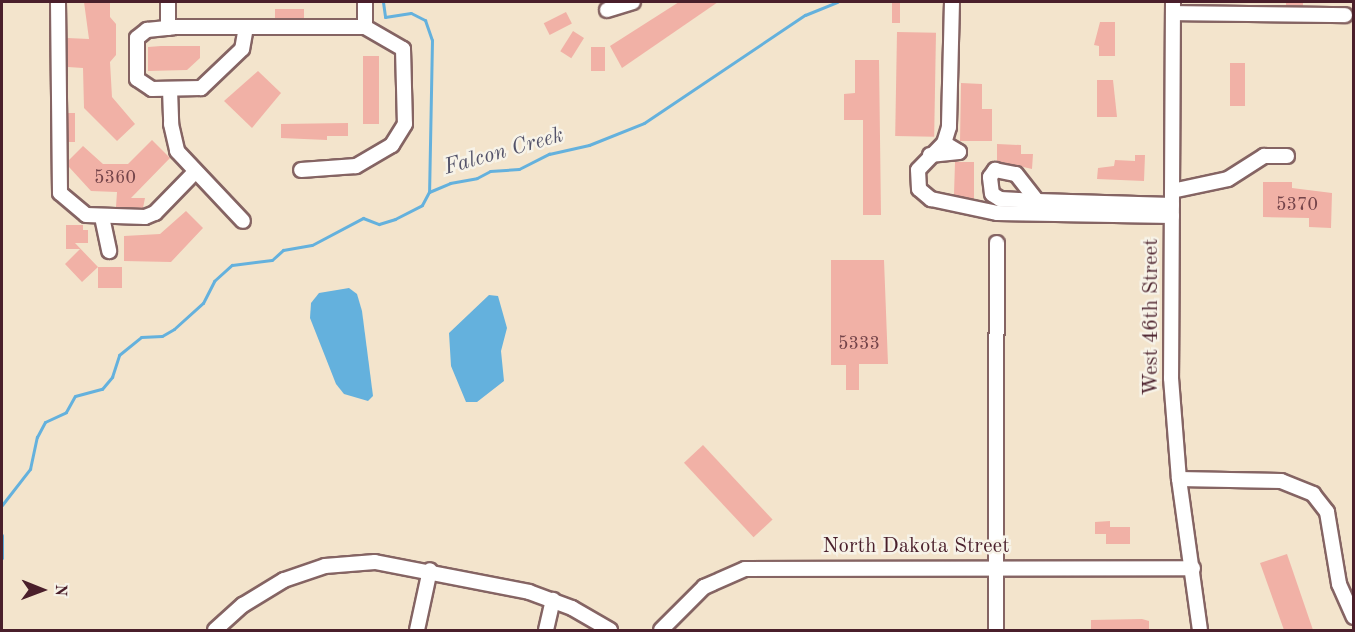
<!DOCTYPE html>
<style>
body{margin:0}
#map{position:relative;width:1355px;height:632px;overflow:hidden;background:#f3e4cc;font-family:"Old Standard TT",serif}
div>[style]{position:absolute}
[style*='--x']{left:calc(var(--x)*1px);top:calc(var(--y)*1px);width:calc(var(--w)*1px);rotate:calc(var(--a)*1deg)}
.water>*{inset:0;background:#64b1dd}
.stream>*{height:3px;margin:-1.5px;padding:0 1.5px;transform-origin:1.5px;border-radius:1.5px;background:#64b1dd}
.building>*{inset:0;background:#f1b1a6;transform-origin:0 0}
.roads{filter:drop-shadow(2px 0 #856463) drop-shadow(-2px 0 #856463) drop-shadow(0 2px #856463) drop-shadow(0 -2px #856463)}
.minor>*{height:14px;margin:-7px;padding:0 7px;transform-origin:7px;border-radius:7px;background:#fff}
span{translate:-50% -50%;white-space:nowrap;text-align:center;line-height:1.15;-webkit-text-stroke:5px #f7f3e8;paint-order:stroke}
.number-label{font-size:18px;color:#74444a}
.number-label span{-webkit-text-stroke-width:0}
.street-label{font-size:21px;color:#4a1f2b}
.water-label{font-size:22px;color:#535269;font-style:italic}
.frame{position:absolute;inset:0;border:3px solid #4a1f2b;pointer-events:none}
.north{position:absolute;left:12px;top:560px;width:60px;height:60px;-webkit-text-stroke:4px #f7f3e8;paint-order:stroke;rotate:91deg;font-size:16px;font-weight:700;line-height:24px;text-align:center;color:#4a1f2b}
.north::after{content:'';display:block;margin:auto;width:21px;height:27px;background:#4a1f2b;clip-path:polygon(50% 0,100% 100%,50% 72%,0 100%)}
</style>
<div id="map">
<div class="water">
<i style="clip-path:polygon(349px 288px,357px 294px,362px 311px,373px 396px,368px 401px,344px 394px,336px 384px,310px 318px,311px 303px,319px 293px)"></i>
<i style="clip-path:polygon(489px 295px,498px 296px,507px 328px,501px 351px,504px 381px,477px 402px,466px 402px,451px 366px,449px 333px)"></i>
</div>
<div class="stream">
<i style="--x:383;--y:2;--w:15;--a:82"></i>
<i style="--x:385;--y:17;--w:26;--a:-9"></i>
<i style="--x:411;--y:13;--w:16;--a:27"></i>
<i style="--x:425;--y:20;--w:21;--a:71"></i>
<i style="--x:432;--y:40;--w:152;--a:91.1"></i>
<i style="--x:2;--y:505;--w:46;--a:-52.1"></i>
<i style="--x:30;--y:469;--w:33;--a:-78"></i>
<i style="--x:37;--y:437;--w:17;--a:-62"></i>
<i style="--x:45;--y:422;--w:23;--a:-25"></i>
<i style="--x:66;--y:412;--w:18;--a:-61"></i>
<i style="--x:75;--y:396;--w:28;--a:-15"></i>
<i style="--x:102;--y:389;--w:16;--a:-50"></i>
<i style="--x:112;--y:377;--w:23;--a:-72"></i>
<i style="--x:119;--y:355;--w:28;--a:-39"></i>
<i style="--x:141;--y:337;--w:21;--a:-3"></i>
<i style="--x:162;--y:336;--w:14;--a:-30"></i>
<i style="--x:174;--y:329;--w:39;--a:-42"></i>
<i style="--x:203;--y:303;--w:25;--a:-63"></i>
<i style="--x:214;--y:281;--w:24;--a:-42"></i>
<i style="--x:232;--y:265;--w:40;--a:-7.1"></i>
<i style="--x:272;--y:260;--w:15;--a:-42"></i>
<i style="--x:283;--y:250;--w:29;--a:-10"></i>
<i style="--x:312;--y:245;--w:58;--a:-27.9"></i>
<i style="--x:363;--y:218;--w:17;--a:21"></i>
<i style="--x:379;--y:224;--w:17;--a:-17"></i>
<i style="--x:395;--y:219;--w:30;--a:-27"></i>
<i style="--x:422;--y:205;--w:15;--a:-62"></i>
<i style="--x:429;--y:192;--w:23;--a:-23"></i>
<i style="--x:450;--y:183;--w:27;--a:-10"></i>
<i style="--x:477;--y:178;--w:15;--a:-28"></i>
<i style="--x:490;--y:171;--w:29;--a:-4"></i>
<i style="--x:519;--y:169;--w:34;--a:-27"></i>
<i style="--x:549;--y:154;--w:41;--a:-12.7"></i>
<i style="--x:589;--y:145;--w:59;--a:-21.8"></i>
<i style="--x:644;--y:123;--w:194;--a:-33.9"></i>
<i style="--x:805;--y:15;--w:35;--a:-22"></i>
<i style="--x:2;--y:535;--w:23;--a:90"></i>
</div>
<div class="building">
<i style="clip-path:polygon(84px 2px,110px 2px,110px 17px,116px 24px,116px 55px,110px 62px,112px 97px,135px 124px,117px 141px,84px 108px,83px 68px,68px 67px,67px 38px,89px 39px)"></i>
<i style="clip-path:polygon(679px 2px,718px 2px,622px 68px,610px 46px)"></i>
<i style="left:892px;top:2px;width:8px;height:21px"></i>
<i style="clip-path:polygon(1286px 2px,1303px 2px,1303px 6px,1286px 5px)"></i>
<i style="left:275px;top:9px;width:29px;height:9px"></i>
<i style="left:566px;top:12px;width:13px;height:25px;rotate:63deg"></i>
<i style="clip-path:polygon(1100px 22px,1115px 22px,1115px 56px,1099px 56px,1099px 46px,1094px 45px)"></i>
<i style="left:573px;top:31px;width:13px;height:24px;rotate:32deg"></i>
<i style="left:897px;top:32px;width:39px;height:104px;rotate:1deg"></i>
<i style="clip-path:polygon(161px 46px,200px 46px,200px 58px,187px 70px,148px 71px,148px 47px)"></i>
<i style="left:591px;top:47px;width:14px;height:24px"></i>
<i style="left:363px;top:56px;width:16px;height:68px"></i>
<i style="clip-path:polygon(855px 60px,879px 60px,881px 215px,863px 215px,863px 120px,844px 120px,844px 94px,855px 93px)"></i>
<i style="left:1230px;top:63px;width:15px;height:43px"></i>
<i style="clip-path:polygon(258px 71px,281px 93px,252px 128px,224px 101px)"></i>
<i style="clip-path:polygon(1097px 80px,1113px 80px,1117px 117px,1097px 117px)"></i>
<i style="clip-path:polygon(961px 83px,982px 84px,982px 109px,992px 109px,992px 141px,960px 141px)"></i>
<i style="left:68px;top:113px;width:7px;height:29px"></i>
<i style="clip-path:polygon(348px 123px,348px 136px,327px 136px,327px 140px,281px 138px,281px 124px)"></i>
<i style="clip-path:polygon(152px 140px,170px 158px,131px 198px,145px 198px,143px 208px,116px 207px,117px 192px,91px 191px,69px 167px,69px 160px,83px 146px,103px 164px,128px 164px)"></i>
<i style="clip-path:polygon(997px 144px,1021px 145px,1021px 154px,1033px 154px,1032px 169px,997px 161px)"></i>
<i style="clip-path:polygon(1135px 155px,1145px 155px,1144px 181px,1097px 179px,1098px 168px,1114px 166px,1115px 160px,1135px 161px)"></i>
<i style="clip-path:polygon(955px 162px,974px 162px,974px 199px,954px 195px)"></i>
<i style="clip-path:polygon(1263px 182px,1292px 182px,1292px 188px,1332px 193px,1331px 228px,1309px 227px,1309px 218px,1263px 217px)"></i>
<i style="clip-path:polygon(186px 211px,203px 228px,171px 262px,124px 261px,124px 236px,160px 234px)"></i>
<i style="clip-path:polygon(66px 225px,83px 225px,83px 230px,88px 230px,88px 243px,75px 243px,98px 267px,82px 282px,65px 264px,80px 249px,66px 249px)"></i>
<i style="clip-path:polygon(831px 260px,884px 260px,888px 364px,859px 364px,859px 390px,846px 390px,846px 365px,831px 365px)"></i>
<i style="left:98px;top:267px;width:24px;height:21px"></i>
<i style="left:703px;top:445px;width:102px;height:26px;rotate:47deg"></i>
<i style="clip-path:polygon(1110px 521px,1110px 527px,1130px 527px,1130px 544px,1106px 544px,1106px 534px,1095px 534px,1095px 522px)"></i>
<i style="clip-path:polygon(1287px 554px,1313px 630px,1284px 630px,1260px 563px)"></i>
<i style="clip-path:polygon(1142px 619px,1149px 621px,1149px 630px,1091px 630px,1091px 620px)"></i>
</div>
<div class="roads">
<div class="minor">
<i style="--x:58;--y:2;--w:191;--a:89.4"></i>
<i style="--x:60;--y:193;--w:34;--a:40"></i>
<i style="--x:86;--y:215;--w:59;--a:1.9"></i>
<i style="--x:145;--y:217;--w:11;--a:-22"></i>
<i style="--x:155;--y:213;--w:57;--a:-45.7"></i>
<i style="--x:952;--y:2;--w:125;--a:91.4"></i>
<i style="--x:949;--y:127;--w:17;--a:107"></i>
<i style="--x:944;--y:143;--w:37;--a:134"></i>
<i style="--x:918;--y:170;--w:19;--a:87"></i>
<i style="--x:919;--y:189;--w:16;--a:40"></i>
<i style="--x:931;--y:199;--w:67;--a:12"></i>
<i style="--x:997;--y:213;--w:175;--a:1"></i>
<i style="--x:1173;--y:2;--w:376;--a:90.3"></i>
<i style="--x:1171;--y:378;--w:101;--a:85.5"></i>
<i style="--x:1179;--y:479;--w:152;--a:82.1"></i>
<i style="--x:607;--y:10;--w:27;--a:-17"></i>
<i style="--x:1173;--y:13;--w:172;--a:0.7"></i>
<i style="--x:246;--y:27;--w:22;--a:100"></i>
<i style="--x:242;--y:49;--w:57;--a:136.4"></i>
<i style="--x:201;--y:88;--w:49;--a:178.8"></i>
<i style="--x:152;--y:89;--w:18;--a:-146"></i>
<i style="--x:137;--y:79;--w:41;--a:-90"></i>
<i style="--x:137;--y:38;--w:13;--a:-39"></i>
<i style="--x:147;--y:30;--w:27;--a:-6"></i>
<i style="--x:174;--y:27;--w:191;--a:0"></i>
<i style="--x:365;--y:27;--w:44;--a:30.1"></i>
<i style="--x:403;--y:49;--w:75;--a:88.5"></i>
<i style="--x:405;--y:124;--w:25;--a:122"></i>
<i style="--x:392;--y:145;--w:42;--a:149.7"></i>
<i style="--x:356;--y:166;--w:55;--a:175.8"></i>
<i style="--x:365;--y:27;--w:25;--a:-90"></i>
<i style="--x:168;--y:28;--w:26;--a:-90"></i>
<i style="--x:170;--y:89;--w:35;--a:88"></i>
<i style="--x:171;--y:124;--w:28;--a:77"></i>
<i style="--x:177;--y:151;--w:96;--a:46.7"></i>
<i style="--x:930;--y:155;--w:29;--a:-6"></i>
<i style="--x:959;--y:152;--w:17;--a:-149"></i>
<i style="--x:1172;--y:191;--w:57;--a:-12.1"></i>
<i style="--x:1228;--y:179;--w:43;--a:-32.6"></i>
<i style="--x:1264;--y:156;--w:23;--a:0"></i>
<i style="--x:1037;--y:201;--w:37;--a:-177"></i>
<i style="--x:1000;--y:199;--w:9;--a:-148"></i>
<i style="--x:992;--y:194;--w:17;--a:-97"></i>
<i style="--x:990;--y:177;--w:9;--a:-54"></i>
<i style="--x:995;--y:170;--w:21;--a:11"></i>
<i style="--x:1016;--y:174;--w:34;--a:52"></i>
<i style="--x:1037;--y:201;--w:135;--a:1.7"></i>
<i style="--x:102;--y:217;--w:35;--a:78"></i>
<i style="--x:1179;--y:479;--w:102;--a:1.1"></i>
<i style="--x:1281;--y:481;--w:35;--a:22"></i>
<i style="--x:1313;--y:494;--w:23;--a:52"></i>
<i style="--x:1327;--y:512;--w:73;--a:80.5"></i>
<i style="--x:1339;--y:584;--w:36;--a:66"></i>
<i style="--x:215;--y:630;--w:38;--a:-42"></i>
<i style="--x:243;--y:605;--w:48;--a:-31.4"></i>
<i style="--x:284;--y:580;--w:43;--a:-18.9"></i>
<i style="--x:325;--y:566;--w:50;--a:-4.6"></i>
<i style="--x:375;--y:562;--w:157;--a:11"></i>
<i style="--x:529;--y:592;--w:46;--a:20.4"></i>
<i style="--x:572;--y:608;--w:44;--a:30.1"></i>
<i style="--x:417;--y:630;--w:61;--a:-77.8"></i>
<i style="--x:546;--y:630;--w:31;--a:-77"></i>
<i style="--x:661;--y:630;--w:61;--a:-45"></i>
<i style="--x:704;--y:587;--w:45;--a:-23.7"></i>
<i style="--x:745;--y:569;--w:448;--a:-0.1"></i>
<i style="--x:996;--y:630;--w:387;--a:-89.9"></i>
</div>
</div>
<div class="number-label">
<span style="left:115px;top:178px">5360</span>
<span style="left:1297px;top:205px">5370</span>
<span style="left:859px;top:344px">5333</span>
</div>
<div class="street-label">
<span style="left:1152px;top:317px;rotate:-90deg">West 46th Street</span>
<span style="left:916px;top:547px">North Dakota Street</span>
</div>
<div class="water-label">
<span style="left:504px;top:152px;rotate:-16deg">Falcon Creek</span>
</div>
<div class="frame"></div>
<div class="north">N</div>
</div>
